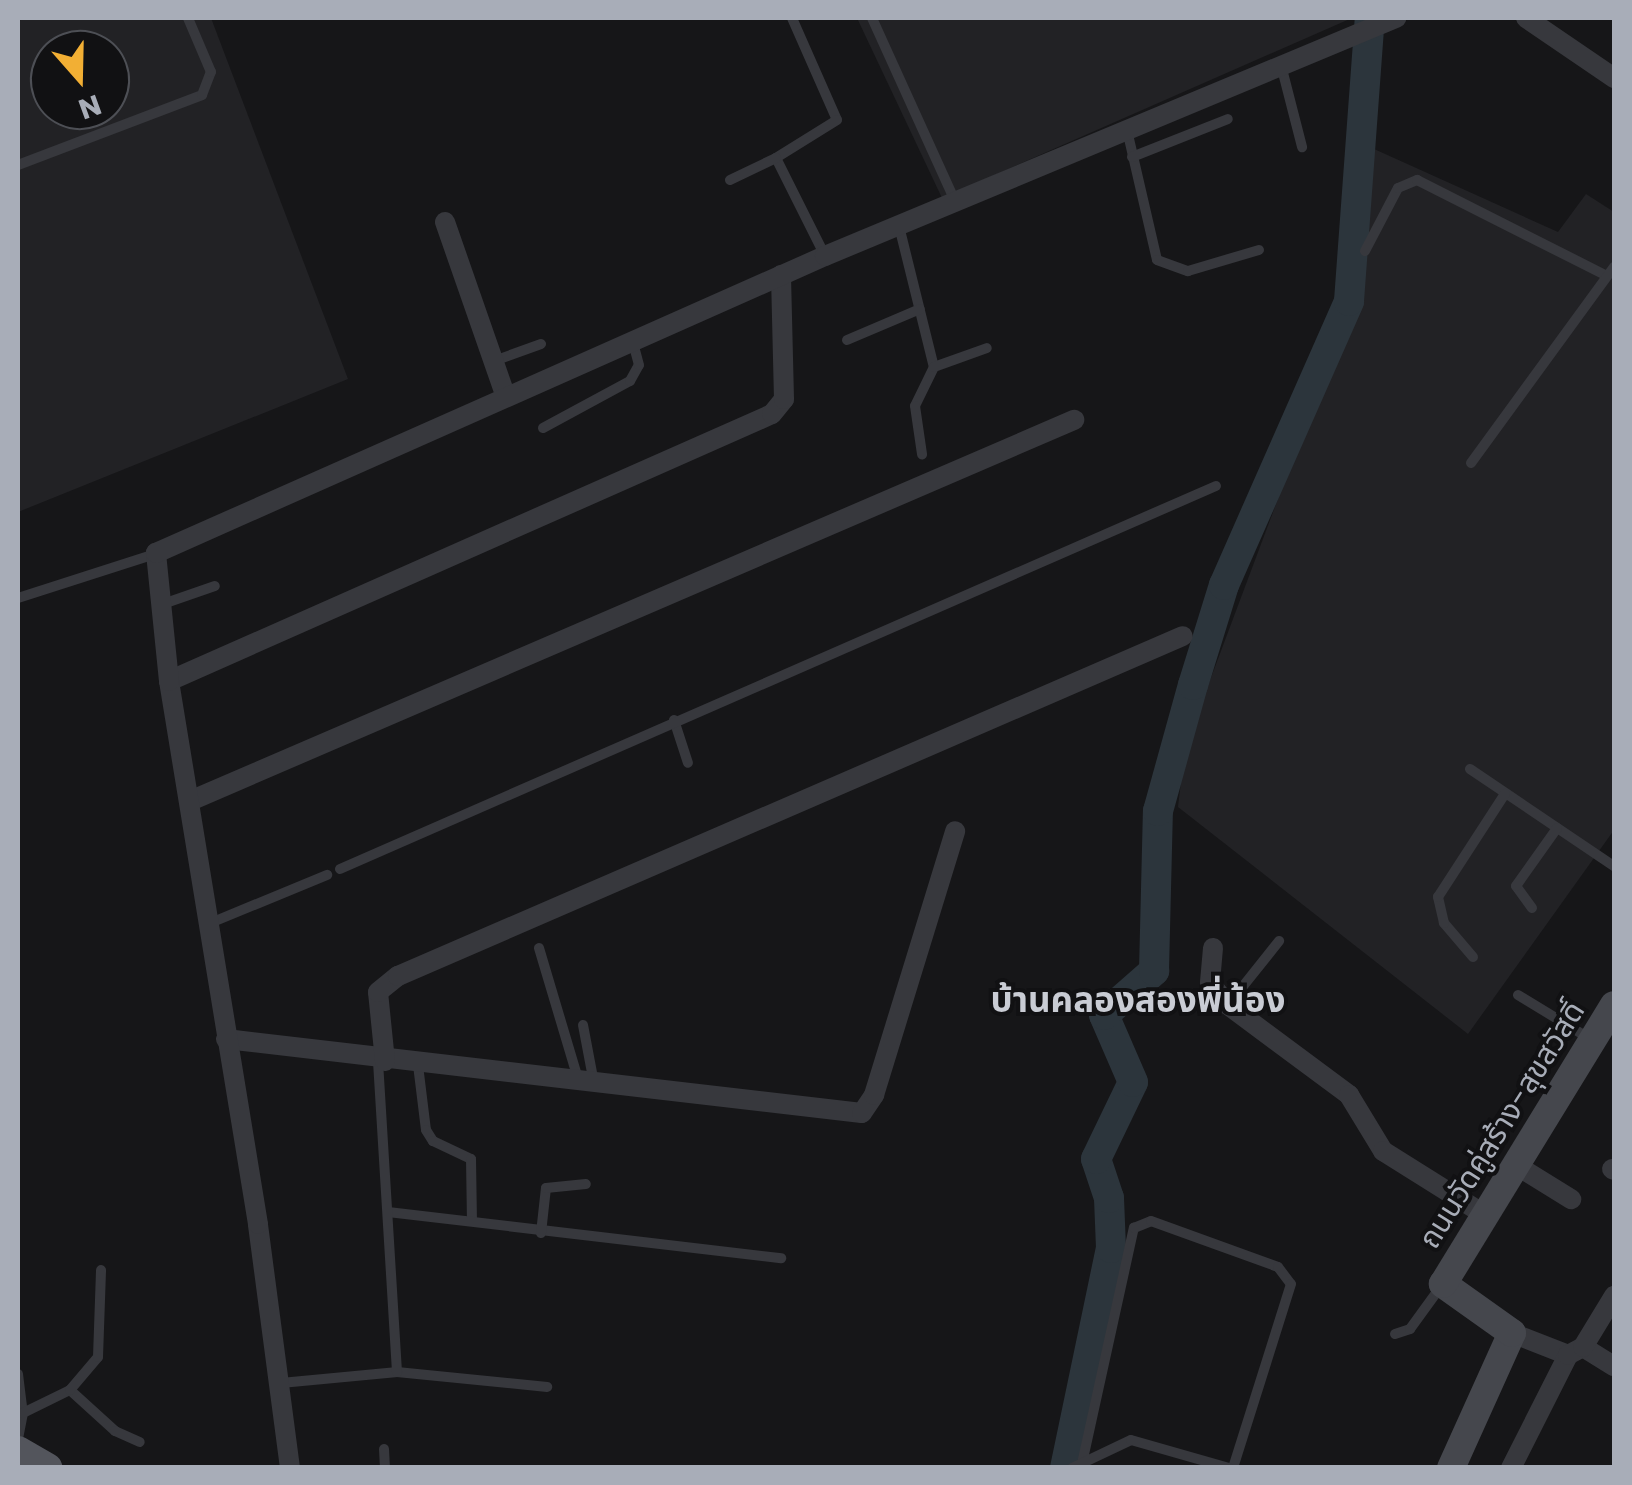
<!DOCTYPE html>
<meta charset="utf-8">
<style>
body{margin:0}
#map{position:relative;width:1632px;height:1485px;overflow:hidden;background:#161618;font-family:Poppins,"Noto Sans Thai",sans-serif}
div>[style]{position:absolute}
[style*='--x']{left:calc(var(--x)*1px);top:calc(var(--y)*1px);width:calc(var(--w)*1px);rotate:calc(var(--a)*1deg)}
.built>*{inset:0;background:#222225}
.river>*{height:30px;margin:-15px;padding:0 15px;transform-origin:15px;border-radius:15px;background:#2c353c}
.lane>*{height:10px;margin:-5px;padding:0 5px;transform-origin:5px;border-radius:5px;background:#37383d}
.street>*{height:20px;margin:-10px;padding:0 10px;transform-origin:10px;border-radius:10px;background:#37383d}
.secondary>*{height:28px;margin:-14px;padding:0 14px;transform-origin:14px;border-radius:14px;background:#45474d}
.primary>*{height:30px;margin:-15px;padding:0 15px;transform-origin:15px;border-radius:15px;background:#53555c}
span{translate:-50% -50%;white-space:nowrap;text-align:center;line-height:1.15;-webkit-text-stroke:8px #111113;paint-order:stroke}
.street-label{font-size:30px;color:#a8adb8}
.quarter-label{font-size:35px;color:#c9ccd4;font-weight:700}
.frame{position:absolute;inset:0;border:20px solid #a8adb8;pointer-events:none}
.north{position:absolute;left:30px;top:30px;width:100px;height:100px;box-sizing:border-box;background:#111113;border:2px solid #4d4f55;border-radius:50%;rotate:160deg;font-size:28px;font-weight:700;line-height:40px;text-align:center;color:#a8adb8}
.north::after{content:'';display:block;margin:auto;width:35px;height:45px;background:#f2af34;clip-path:polygon(50% 0,100% 100%,50% 72%,0 100%)}
</style>
<div id="map">
<div class="built">
<i style="clip-path:polygon(evenodd,26px 18px,211px 18px,348px 379px,18px 512px,18px 21px,26px 18px,50px 50px,110px 50px,110px 110px,50px 110px,50px 50px)"></i>
<i style="clip-path:polygon(857px 18px,1352px 18px,942px 198px)"></i>
<i style="clip-path:polygon(1363px 144px,1558px 232px,1586px 194px,1614px 212px,1614px 830px,1468px 1034px,1178px 807px,1185px 747px,1330px 360px,1352px 261px)"></i>
</div>
<div class="river">
<i style="--x:1065;--y:1468;--w:225;--a:-78.2"></i>
<i style="--x:1111;--y:1248;--w:50;--a:-92.3"></i>
<i style="--x:1109;--y:1198;--w:41;--a:-108.4"></i>
<i style="--x:1096;--y:1159;--w:85;--a:-64.3"></i>
<i style="--x:1133;--y:1082;--w:73;--a:-113.4"></i>
<i style="--x:1104;--y:1015;--w:67;--a:-41.3"></i>
<i style="--x:1154;--y:971;--w:160;--a:-88.6"></i>
<i style="--x:1158;--y:811;--w:131;--a:-74.5"></i>
<i style="--x:1193;--y:685;--w:105;--a:-72.8"></i>
<i style="--x:1224;--y:585;--w:310;--a:-66.2"></i>
<i style="--x:1349;--y:301;--w:284;--a:-85.8"></i>
</div>
<div class="lane">
<i style="--x:792;--y:18;--w:111;--a:66.2"></i>
<i style="--x:837;--y:120;--w:72;--a:148.1"></i>
<i style="--x:776;--y:158;--w:110;--a:63.4"></i>
<i style="--x:872;--y:18;--w:201;--a:65.6"></i>
<i style="--x:1281;--y:65;--w:85;--a:75.6"></i>
<i style="--x:1127;--y:130;--w:133;--a:77"></i>
<i style="--x:1157;--y:260;--w:33;--a:20"></i>
<i style="--x:1188;--y:271;--w:74;--a:-16.5"></i>
<i style="--x:1132;--y:157;--w:103;--a:-21.6"></i>
<i style="--x:18;--y:165;--w:197;--a:-20.8"></i>
<i style="--x:202;--y:95;--w:25;--a:-69"></i>
<i style="--x:211;--y:72;--w:59;--a:-113.1"></i>
<i style="--x:730;--y:180;--w:51;--a:-25.6"></i>
<i style="--x:899;--y:226;--w:145;--a:76.1"></i>
<i style="--x:934;--y:367;--w:43;--a:116"></i>
<i style="--x:915;--y:406;--w:49;--a:81.7"></i>
<i style="--x:1365;--y:251;--w:71;--a:-62.4"></i>
<i style="--x:1398;--y:188;--w:21;--a:-23"></i>
<i style="--x:1417;--y:180;--w:211;--a:26.8"></i>
<i style="--x:847;--y:340;--w:79;--a:-23"></i>
<i style="--x:494;--y:361;--w:50;--a:-19.9"></i>
<i style="--x:934;--y:367;--w:56;--a:-19.7"></i>
<i style="--x:543;--y:428;--w:99;--a:-28.4"></i>
<i style="--x:630;--y:381;--w:18;--a:-61"></i>
<i style="--x:639;--y:365;--w:24;--a:-105"></i>
<i style="--x:1471;--y:463;--w:243;--a:-53.9"></i>
<i style="--x:18;--y:598;--w:144;--a:-17.8"></i>
<i style="--x:160;--y:605;--w:58;--a:-19.1"></i>
<i style="--x:674;--y:720;--w:45;--a:72"></i>
<i style="--x:1470;--y:769;--w:174;--a:34"></i>
<i style="--x:340;--y:869;--w:956;--a:-23.62"></i>
<i style="--x:1532;--y:908;--w:27;--a:-126"></i>
<i style="--x:1516;--y:886;--w:71;--a:-54.7"></i>
<i style="--x:208;--y:924;--w:129;--a:-22.4"></i>
<i style="--x:539;--y:948;--w:140;--a:73.4"></i>
<i style="--x:1473;--y:957;--w:45;--a:-130.5"></i>
<i style="--x:1444;--y:923;--w:27;--a:-103"></i>
<i style="--x:1438;--y:897;--w:123;--a:-57"></i>
<i style="--x:1518;--y:995;--w:87;--a:31.3"></i>
<i style="--x:1228;--y:1005;--w:82;--a:-51.4"></i>
<i style="--x:583;--y:1025;--w:59;--a:79.3"></i>
<i style="--x:418;--y:1065;--w:65;--a:83"></i>
<i style="--x:426;--y:1130;--w:13;--a:58"></i>
<i style="--x:433;--y:1141;--w:42;--a:25.3"></i>
<i style="--x:471;--y:1159;--w:62;--a:89.1"></i>
<i style="--x:388;--y:1212;--w:396;--a:6.7"></i>
<i style="--x:541;--y:1233;--w:45;--a:-83.7"></i>
<i style="--x:546;--y:1188;--w:40;--a:-5.7"></i>
<i style="--x:1395;--y:1334;--w:16;--a:-18"></i>
<i style="--x:1410;--y:1329;--w:54;--a:-54"></i>
<i style="--x:397;--y:1372;--w:151;--a:5.7"></i>
<i style="--x:18;--y:1374;--w:39;--a:83"></i>
<i style="--x:23;--y:1413;--w:25;--a:101"></i>
<i style="--x:281;--y:1383;--w:117;--a:-5.4"></i>
<i style="--x:397;--y:1372;--w:312;--a:-93.5"></i>
<i style="--x:70;--y:1390;--w:61;--a:42.3"></i>
<i style="--x:115;--y:1431;--w:27;--a:24"></i>
<i style="--x:23;--y:1413;--w:52;--a:-26.1"></i>
<i style="--x:70;--y:1390;--w:43;--a:-49.7"></i>
<i style="--x:98;--y:1357;--w:87;--a:-88"></i>
<i style="--x:384;--y:1449;--w:19;--a:87"></i>
<i style="--x:1083;--y:1459;--w:237;--a:-77.6"></i>
<i style="--x:1134;--y:1228;--w:18;--a:-22"></i>
<i style="--x:1151;--y:1221;--w:135;--a:19.9"></i>
<i style="--x:1278;--y:1267;--w:21;--a:53"></i>
<i style="--x:1291;--y:1284;--w:193;--a:107.5"></i>
<i style="--x:1072;--y:1468;--w:65;--a:-25.4"></i>
<i style="--x:1131;--y:1440;--w:102;--a:15.9"></i>
</div>
<div class="street">
<i style="--x:1526;--y:18;--w:107;--a:34.3"></i>
<i style="--x:445;--y:222;--w:185;--a:70.8"></i>
<i style="--x:169;--y:681;--w:659;--a:-23.88"></i>
<i style="--x:772;--y:414;--w:19;--a:-51"></i>
<i style="--x:784;--y:399;--w:124;--a:-91.4"></i>
<i style="--x:190;--y:801;--w:963;--a:-23.32"></i>
<i style="--x:1213;--y:948;--w:35;--a:95"></i>
<i style="--x:1210;--y:983;--w:28;--a:51"></i>
<i style="--x:1228;--y:1005;--w:151;--a:36.6"></i>
<i style="--x:1349;--y:1095;--w:66;--a:58.7"></i>
<i style="--x:1383;--y:1151;--w:120;--a:32.1"></i>
<i style="--x:226;--y:1039;--w:640;--a:6.64"></i>
<i style="--x:862;--y:1113;--w:22;--a:-56"></i>
<i style="--x:874;--y:1095;--w:276;--a:-72.9"></i>
<i style="--x:385;--y:1061;--w:69;--a:-95.8"></i>
<i style="--x:378;--y:992;--w:26;--a:-39"></i>
<i style="--x:398;--y:976;--w:855;--a:-23.42"></i>
<i style="--x:1516;--y:1165;--w:65;--a:31.7"></i>
<i style="--x:1612;--y:1169;--w:2;--a:27"></i>
<i style="--x:1512;--y:1333;--w:60;--a:21.4"></i>
<i style="--x:1583;--y:1347;--w:36;--a:32"></i>
<i style="--x:290;--y:1468;--w:246;--a:-97.5"></i>
<i style="--x:258;--y:1224;--w:550;--a:-99.31"></i>
<i style="--x:169;--y:681;--w:129;--a:-95.8"></i>
<i style="--x:156;--y:553;--w:732;--a:-23.94"></i>
<i style="--x:825;--y:256;--w:619;--a:-22.63"></i>
<i style="--x:1511;--y:1468;--w:127;--a:-63.2"></i>
<i style="--x:1568;--y:1355;--w:17;--a:-28"></i>
<i style="--x:1583;--y:1347;--w:60;--a:-58.7"></i>
</div>
<div class="secondary">
<i style="--x:1451;--y:1468;--w:148;--a:-65.7"></i>
<i style="--x:1512;--y:1333;--w:85;--a:-144.6"></i>
<i style="--x:1443;--y:1284;--w:327;--a:-58.5"></i>
</div>
<div class="primary">
<i style="--x:18;--y:1451;--w:34;--a:30"></i>
</div>
<div class="street-label">
<span style="left:1502px;top:1125px;rotate:-58deg">ถนนวัดคู่สร้าง-สุขสวัสดิ์</span>
</div>
<div class="quarter-label">
<span style="left:1138px;top:1000px">บ้านคลองสองพี่น้อง</span>
</div>
<div class="frame"></div>
<div class="north">N</div>
</div>
